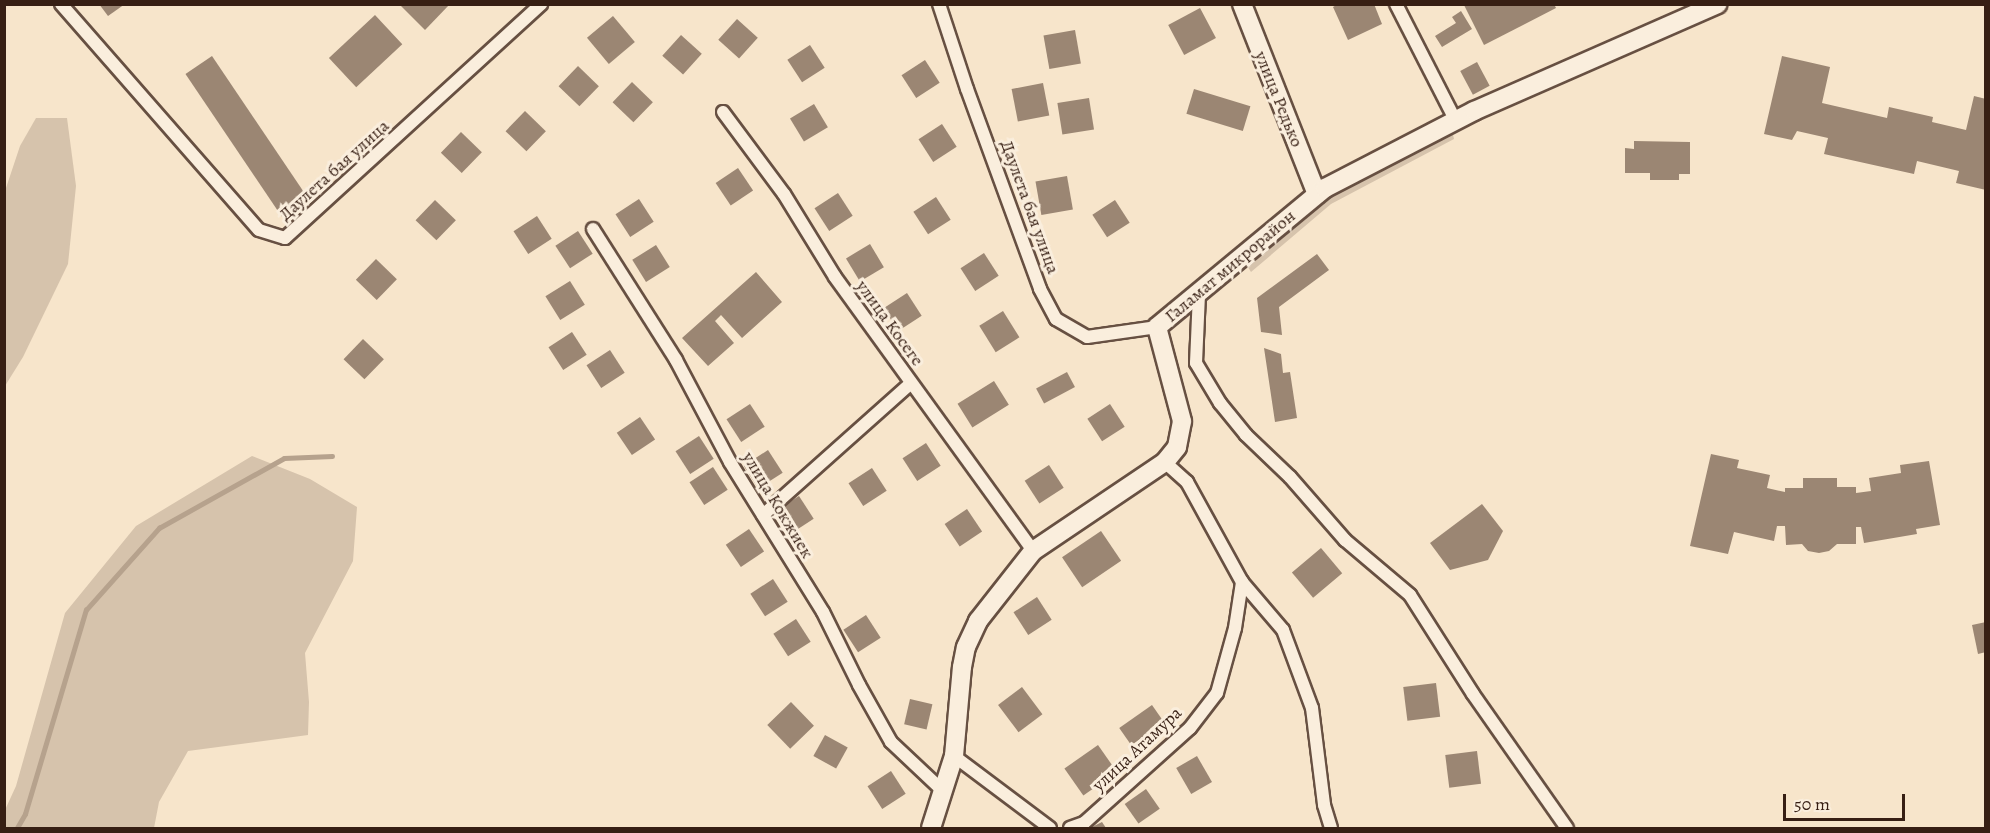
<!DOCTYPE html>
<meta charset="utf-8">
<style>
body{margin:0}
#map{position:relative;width:1990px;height:833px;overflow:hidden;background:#f7e5cb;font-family:Alegreya,serif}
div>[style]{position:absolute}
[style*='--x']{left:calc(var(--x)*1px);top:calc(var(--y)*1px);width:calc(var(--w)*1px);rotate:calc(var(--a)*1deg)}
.green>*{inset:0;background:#d6c3ac}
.stream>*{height:4.5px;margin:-2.25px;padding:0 2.25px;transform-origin:2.25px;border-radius:2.25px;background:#b6a28d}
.building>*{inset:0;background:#9b8673;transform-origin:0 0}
.roads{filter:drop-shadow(2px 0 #675042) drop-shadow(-2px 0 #675042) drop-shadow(0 2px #675042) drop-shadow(0 -2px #675042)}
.street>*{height:12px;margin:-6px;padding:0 6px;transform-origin:6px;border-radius:6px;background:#faeedd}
.secondary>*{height:18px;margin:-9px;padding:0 9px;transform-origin:9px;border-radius:9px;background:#faeedd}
span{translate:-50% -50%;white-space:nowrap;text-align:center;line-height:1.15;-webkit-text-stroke:6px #faeedd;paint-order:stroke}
.street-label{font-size:18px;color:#371f14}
.frame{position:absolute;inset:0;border:6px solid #371f14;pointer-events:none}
.scale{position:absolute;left:1783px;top:794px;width:122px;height:27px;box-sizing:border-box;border:3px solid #371f14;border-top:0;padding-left:8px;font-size:18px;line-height:21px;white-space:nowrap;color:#371f14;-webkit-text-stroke:4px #faeedd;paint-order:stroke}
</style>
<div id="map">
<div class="green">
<i style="clip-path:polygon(36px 118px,67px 118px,76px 186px,68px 264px,23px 357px,5px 386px,5px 191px,20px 146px)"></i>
<i style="clip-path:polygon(1451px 126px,1454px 139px,1331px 204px,1251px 272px,1246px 264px,1325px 194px)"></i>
<i style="clip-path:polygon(252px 456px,310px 479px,357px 507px,353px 561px,305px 653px,309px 702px,308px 735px,188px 751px,159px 802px,154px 828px,5px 828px,5px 810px,16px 786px,65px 613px,136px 526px)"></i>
</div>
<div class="stream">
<i style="--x:17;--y:828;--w:16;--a:-60"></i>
<i style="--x:25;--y:814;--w:213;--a:-73.4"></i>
<i style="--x:86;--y:610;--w:110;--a:-48.3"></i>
<i style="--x:159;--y:528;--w:143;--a:-29.2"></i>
<i style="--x:284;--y:458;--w:48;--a:-2.4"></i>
</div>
<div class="building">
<i style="clip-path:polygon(99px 4px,125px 4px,108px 16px)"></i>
<i style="clip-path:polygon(399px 4px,450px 4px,425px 30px)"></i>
<i style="clip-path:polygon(1338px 4px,1374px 4px,1382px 24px,1348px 40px,1333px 7px)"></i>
<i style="clip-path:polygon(1554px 4px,1556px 8px,1484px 45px,1464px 5px)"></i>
<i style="left:1200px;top:8px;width:34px;height:36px;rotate:62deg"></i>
<i style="clip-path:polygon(1461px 11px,1472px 29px,1442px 47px,1435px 36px,1456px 23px,1452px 17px)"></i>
<i style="left:375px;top:15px;width:40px;height:63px;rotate:47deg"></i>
<i style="left:613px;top:16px;width:34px;height:34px;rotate:50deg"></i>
<i style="left:737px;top:19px;width:28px;height:28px;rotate:42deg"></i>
<i style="left:1075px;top:30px;width:34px;height:32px;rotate:80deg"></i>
<i style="left:681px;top:35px;width:28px;height:28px;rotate:42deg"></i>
<i style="left:810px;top:45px;width:27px;height:27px;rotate:57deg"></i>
<i style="left:212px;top:56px;width:172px;height:32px;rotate:56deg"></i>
<i style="clip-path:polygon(1782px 56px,1830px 67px,1822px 103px,1887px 118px,1889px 107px,1933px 117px,1932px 122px,1966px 130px,1974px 96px,1986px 99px,1986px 190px,1956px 183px,1959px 171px,1917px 161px,1914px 174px,1824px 154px,1828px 138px,1797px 131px,1792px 140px,1764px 134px)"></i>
<i style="left:925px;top:60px;width:27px;height:28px;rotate:57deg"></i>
<i style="left:1477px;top:62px;width:27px;height:19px;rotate:62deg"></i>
<i style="left:578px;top:66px;width:29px;height:28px;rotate:44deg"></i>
<i style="left:632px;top:82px;width:29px;height:28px;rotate:44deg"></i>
<i style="left:1043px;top:83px;width:33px;height:32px;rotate:79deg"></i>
<i style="left:1194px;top:89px;width:59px;height:26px;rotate:17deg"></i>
<i style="left:1089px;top:98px;width:32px;height:32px;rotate:81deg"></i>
<i style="left:814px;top:104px;width:27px;height:28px;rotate:59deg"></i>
<i style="left:525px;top:111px;width:29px;height:28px;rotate:44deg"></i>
<i style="left:942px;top:124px;width:27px;height:28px;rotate:57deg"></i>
<i style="left:461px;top:132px;width:29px;height:29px;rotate:44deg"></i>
<i style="clip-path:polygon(1634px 141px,1690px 142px,1690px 174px,1679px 174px,1679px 180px,1650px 180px,1650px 173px,1625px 173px,1625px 148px,1634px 149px)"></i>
<i style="left:738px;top:168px;width:27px;height:27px;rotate:56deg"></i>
<i style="left:1067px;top:176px;width:34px;height:32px;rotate:80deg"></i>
<i style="left:838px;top:193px;width:27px;height:28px;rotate:57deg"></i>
<i style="left:936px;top:197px;width:27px;height:27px;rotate:57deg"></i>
<i style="left:639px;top:199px;width:27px;height:28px;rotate:57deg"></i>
<i style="left:435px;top:200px;width:29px;height:28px;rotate:44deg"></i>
<i style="left:1115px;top:200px;width:27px;height:27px;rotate:57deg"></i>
<i style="left:537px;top:216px;width:27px;height:28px;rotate:57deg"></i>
<i style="left:578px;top:231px;width:27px;height:27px;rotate:57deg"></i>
<i style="left:870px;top:244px;width:27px;height:28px;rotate:59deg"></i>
<i style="left:656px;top:245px;width:26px;height:28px;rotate:58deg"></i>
<i style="left:984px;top:253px;width:27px;height:28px;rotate:57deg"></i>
<i style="clip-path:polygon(1317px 254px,1329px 270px,1279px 307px,1282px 335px,1261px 332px,1257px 298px)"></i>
<i style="left:376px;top:259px;width:29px;height:29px;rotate:44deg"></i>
<i style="clip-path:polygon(756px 272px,782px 302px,742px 338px,721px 315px,715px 321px,734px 343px,708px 366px,682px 338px)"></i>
<i style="left:570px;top:281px;width:28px;height:29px;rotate:58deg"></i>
<i style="left:907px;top:293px;width:27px;height:28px;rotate:57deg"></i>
<i style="left:1003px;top:311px;width:31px;height:28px;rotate:58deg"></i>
<i style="left:572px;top:332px;width:27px;height:28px;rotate:57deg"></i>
<i style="left:363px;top:339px;width:29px;height:28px;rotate:44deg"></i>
<i style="clip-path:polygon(1264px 348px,1281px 354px,1283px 373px,1290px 372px,1297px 418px,1275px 422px)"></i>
<i style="left:610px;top:350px;width:27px;height:28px;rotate:57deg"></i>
<i style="left:1067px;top:372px;width:17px;height:35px;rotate:62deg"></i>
<i style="left:994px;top:381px;width:28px;height:43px;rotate:58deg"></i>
<i style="left:750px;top:404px;width:27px;height:28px;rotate:57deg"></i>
<i style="left:1110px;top:404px;width:27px;height:27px;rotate:57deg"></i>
<i style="left:640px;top:417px;width:27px;height:28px;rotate:56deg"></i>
<i style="left:699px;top:436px;width:27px;height:28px;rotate:57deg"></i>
<i style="left:926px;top:443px;width:27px;height:28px;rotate:57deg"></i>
<i style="left:768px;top:450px;width:27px;height:29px;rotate:57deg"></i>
<i style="clip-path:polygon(1711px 454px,1739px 460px,1737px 468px,1770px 475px,1767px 488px,1785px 492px,1785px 488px,1803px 488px,1803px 478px,1837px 478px,1837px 487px,1856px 487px,1856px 493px,1871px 491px,1869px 478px,1901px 473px,1900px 465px,1929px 461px,1940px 525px,1916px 529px,1917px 534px,1864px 543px,1861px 527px,1856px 527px,1856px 544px,1837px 544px,1829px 551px,1819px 553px,1808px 551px,1802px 544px,1786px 545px,1785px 526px,1777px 526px,1774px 541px,1734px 532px,1728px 554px,1690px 546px)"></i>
<i style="left:1049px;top:465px;width:27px;height:29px;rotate:57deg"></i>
<i style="left:713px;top:467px;width:27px;height:28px;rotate:57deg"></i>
<i style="left:872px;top:468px;width:27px;height:28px;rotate:57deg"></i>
<i style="left:799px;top:496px;width:27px;height:28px;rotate:57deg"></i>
<i style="clip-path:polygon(1482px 504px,1503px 531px,1488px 560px,1450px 570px,1430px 543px)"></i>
<i style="left:967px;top:509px;width:27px;height:27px;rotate:56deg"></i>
<i style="left:749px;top:529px;width:27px;height:28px;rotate:56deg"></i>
<i style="left:1101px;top:531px;width:36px;height:47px;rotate:56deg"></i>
<i style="left:1321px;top:548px;width:33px;height:38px;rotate:50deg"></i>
<i style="left:773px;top:579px;width:27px;height:27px;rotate:57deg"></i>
<i style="left:1037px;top:597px;width:27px;height:28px;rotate:57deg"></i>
<i style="left:866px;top:615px;width:27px;height:27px;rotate:57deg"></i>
<i style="left:796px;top:619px;width:27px;height:27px;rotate:57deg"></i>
<i style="clip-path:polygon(1986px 622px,1986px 652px,1978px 654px,1972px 625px)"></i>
<i style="left:1436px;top:683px;width:34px;height:33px;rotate:83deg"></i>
<i style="left:1022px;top:687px;width:34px;height:30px;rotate:53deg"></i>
<i style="left:910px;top:699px;width:23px;height:26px;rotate:13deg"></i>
<i style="left:791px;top:702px;width:33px;height:33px;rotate:46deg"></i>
<i style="left:1152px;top:705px;width:21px;height:40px;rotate:55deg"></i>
<i style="left:825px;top:735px;width:26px;height:24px;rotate:29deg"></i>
<i style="left:1098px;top:745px;width:33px;height:41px;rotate:55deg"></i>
<i style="left:1477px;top:751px;width:33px;height:32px;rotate:83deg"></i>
<i style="left:1197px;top:756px;width:30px;height:24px;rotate:60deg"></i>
<i style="left:891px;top:771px;width:27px;height:28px;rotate:57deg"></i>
<i style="left:1146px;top:789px;width:24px;height:26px;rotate:55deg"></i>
<i style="clip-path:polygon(1102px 822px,1106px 828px,1090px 828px)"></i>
</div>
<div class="roads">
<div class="street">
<i style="--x:61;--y:4;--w:300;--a:48.8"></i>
<i style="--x:259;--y:230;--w:27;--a:17"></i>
<i style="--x:285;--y:238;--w:347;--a:-42.4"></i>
<i style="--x:939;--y:4;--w:89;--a:71.8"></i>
<i style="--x:967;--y:89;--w:213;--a:69.9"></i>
<i style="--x:1040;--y:289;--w:34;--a:62"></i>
<i style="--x:1056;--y:319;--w:36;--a:30"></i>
<i style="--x:1087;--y:337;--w:71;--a:-8.1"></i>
<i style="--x:1396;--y:4;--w:131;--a:62.9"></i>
<i style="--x:723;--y:112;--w:102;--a:53.4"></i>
<i style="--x:784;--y:194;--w:97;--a:58.4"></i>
<i style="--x:835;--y:277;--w:338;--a:54.1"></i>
<i style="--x:593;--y:229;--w:155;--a:57.6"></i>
<i style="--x:676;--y:360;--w:115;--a:62.1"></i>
<i style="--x:730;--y:462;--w:176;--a:58.2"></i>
<i style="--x:823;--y:612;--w:81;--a:63.7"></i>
<i style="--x:859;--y:685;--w:65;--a:60.7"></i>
<i style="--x:891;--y:742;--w:71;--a:43.3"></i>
<i style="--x:1199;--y:294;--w:69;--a:92.5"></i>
<i style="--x:1196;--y:363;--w:47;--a:59"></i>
<i style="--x:1220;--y:403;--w:41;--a:50.9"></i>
<i style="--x:1246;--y:435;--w:61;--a:43.7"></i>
<i style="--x:1290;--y:477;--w:84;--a:48.9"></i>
<i style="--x:1345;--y:540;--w:85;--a:40.2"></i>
<i style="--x:1410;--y:595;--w:117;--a:57.5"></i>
<i style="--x:1473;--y:694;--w:164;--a:55"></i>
<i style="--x:763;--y:515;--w:198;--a:-41.7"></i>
<i style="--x:1242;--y:582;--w:63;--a:49.5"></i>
<i style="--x:1283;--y:630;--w:83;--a:69.6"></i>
<i style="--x:1312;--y:708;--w:98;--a:82.9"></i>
<i style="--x:1324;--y:805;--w:24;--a:73"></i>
<i style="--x:954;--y:756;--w:120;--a:36.9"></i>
<i style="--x:1070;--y:828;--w:15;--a:-20"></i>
<i style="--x:1084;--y:823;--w:142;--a:-41.9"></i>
<i style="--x:1190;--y:728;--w:44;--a:-52.4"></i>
<i style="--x:1217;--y:693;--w:67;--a:-74.5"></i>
<i style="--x:1235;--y:628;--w:47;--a:-81.3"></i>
<i style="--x:1242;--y:582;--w:114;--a:-118.8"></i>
<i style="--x:1187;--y:482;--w:30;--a:-138"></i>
</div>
<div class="secondary">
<i style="--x:1242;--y:4;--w:204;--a:68.5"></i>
<i style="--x:931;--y:828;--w:76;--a:-72.3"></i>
<i style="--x:954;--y:756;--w:89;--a:-84.9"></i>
<i style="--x:962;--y:667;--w:20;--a:-79"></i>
<i style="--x:966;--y:647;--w:29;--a:-65"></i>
<i style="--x:978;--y:621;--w:89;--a:-51.8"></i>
<i style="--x:1033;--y:551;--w:159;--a:-34"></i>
<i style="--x:1165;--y:462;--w:19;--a:-51"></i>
<i style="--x:1177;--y:447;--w:26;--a:-79"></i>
<i style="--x:1182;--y:421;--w:97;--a:-104.9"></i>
<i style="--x:1157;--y:327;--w:218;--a:-39.6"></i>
<i style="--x:1325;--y:188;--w:168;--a:-27.3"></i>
<i style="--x:1474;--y:111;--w:266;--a:-23.7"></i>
</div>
</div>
<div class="street-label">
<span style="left:1279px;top:99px;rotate:68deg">улица Редько</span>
<span style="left:334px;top:170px;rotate:-42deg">Даулета бая улица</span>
<span style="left:1030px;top:207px;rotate:70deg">Даулета бая улица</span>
<span style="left:1230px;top:266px;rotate:-40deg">Галамат микрорайон</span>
<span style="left:890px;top:323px;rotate:54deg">улица Косеге</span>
<span style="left:778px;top:505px;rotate:59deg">улица Кокжиек</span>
<span style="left:1137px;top:749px;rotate:-43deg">улица Атамура</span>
</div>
<div class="frame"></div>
<div class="scale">50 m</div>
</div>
